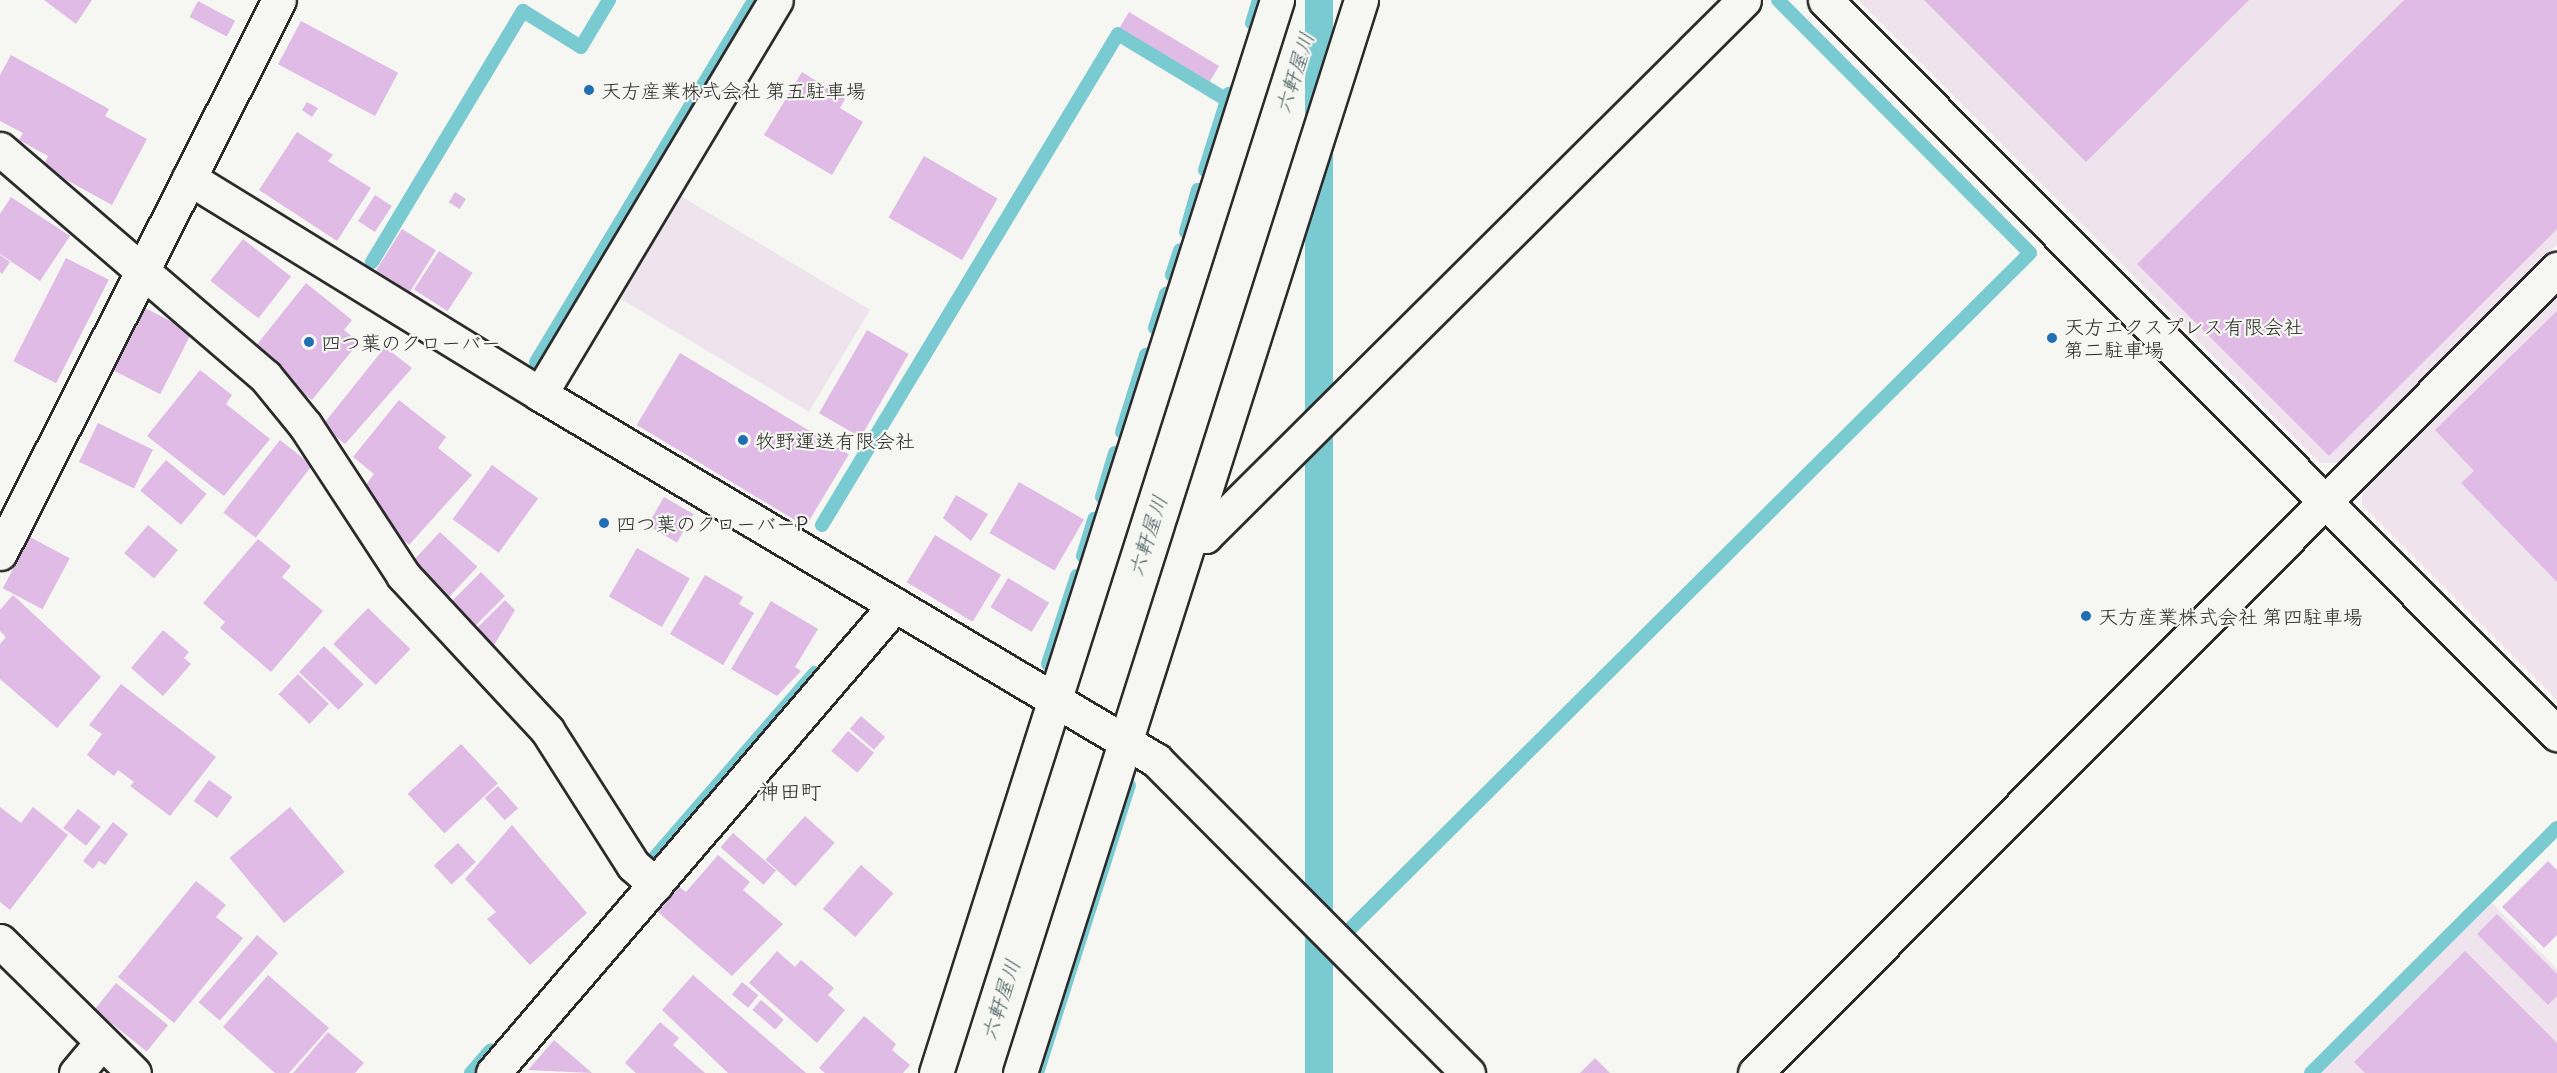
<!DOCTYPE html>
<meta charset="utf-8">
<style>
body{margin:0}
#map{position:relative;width:2557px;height:1073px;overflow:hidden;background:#f6f6f2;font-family:Delius,"Klee One",sans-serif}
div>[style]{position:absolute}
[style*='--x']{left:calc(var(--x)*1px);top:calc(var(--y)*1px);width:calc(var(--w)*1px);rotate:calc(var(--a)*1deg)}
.built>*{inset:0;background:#efe4ee;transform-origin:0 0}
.water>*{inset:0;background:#7acbd1;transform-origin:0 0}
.stream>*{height:14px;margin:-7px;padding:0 7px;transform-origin:7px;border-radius:7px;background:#7acbd1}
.building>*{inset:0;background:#e0bbe5;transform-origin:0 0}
.roads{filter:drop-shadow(2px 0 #2b2b2b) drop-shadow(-2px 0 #2b2b2b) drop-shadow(0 2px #2b2b2b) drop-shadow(0 -2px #2b2b2b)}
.minor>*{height:33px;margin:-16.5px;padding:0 16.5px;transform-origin:16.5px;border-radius:16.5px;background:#f6f6f2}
.dots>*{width:16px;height:16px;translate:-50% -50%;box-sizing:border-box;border:3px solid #f6f6f2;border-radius:50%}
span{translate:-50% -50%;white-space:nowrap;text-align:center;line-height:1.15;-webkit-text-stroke:4.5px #f6f6f2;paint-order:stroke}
.poi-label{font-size:20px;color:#2b2b2b}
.left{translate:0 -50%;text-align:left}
.water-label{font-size:21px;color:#435b5d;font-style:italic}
.neighbourhood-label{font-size:21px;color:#2b2b2b}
</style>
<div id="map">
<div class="built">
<i style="clip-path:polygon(1858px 0,2557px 0,2557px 245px,2338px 463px,2320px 463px)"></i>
<i style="left:679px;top:195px;width:223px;height:119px;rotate:31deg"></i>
<i style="clip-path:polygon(2557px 293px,2557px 700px,2362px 505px,2362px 487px)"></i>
<i style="clip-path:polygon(2492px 903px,2557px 969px,2557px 1073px,2321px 1073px)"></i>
</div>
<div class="water">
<i style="left:1305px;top:0;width:28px;height:1126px"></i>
</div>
<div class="stream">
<i style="--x:1252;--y:23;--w:24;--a:-73"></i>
<i style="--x:1205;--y:170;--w:80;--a:-72.5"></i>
<i style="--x:1186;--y:232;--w:44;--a:-74.1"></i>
<i style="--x:372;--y:262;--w:293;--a:-59"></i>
<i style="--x:523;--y:11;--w:68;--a:31.8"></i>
<i style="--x:581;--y:47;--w:55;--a:-59.2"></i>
<i style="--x:1172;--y:275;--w:26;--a:-72"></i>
<i style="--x:1155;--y:328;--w:36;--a:-72"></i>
<i style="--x:536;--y:362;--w:423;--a:-58.9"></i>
<i style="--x:1122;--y:432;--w:81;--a:-72.7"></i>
<i style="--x:1102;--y:497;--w:46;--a:-73.5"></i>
<i style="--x:822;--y:525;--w:573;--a:-58.92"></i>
<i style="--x:1118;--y:34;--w:127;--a:31.2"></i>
<i style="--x:1083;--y:556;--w:39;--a:-73"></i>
<i style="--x:1048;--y:664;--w:93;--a:-71.8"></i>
<i style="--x:655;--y:857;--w:244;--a:-49"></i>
<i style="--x:1351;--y:928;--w:957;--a:-44.83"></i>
<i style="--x:2030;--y:253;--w:357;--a:-134.9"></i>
<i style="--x:471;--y:1073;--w:30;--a:-49"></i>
<i style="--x:1037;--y:1073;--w:302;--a:-72.3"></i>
<i style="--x:2311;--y:1073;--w:347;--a:-44.9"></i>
</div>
<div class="building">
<i style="clip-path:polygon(44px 0,92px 0,76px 24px)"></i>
<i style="clip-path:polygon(1924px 0,2249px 0,2086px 162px)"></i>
<i style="clip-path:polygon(2404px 0,2557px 0,2557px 229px,2329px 456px,2137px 264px)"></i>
<i style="left:198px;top:1px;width:42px;height:18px;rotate:28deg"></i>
<i style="left:1129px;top:12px;width:105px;height:18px;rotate:31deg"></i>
<i style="left:301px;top:21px;width:110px;height:49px;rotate:28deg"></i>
<i style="clip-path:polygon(11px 55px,109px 109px,105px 116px,147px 139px,112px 205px,43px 167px,48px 156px,19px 140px,23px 133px,0 121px,0 75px)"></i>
<i style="clip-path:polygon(802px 72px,845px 99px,840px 108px,863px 122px,832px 175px,764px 135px)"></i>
<i style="clip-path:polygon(307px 102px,318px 108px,312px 117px,302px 110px)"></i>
<i style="clip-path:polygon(297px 132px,333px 155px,328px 161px,371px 188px,337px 241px,259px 190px)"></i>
<i style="left:924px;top:156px;width:85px;height:71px;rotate:30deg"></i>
<i style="left:455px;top:192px;width:13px;height:12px;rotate:32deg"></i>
<i style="left:375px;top:195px;width:20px;height:31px;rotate:33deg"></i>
<i style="clip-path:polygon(11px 197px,70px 236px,40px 281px,0 254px,0 214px)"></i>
<i style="left:402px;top:229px;width:40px;height:49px;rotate:32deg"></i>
<i style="left:243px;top:239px;width:61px;height:53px;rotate:38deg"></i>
<i style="left:439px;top:251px;width:40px;height:46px;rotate:33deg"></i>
<i style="clip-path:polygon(0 255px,10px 262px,2px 274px,0 272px)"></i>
<i style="left:66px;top:258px;width:48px;height:116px;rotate:27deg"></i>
<i style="clip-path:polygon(306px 283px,352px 320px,344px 330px,359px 342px,312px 400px,251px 352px)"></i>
<i style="left:143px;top:307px;width:55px;height:70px;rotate:27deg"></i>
<i style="clip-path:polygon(2557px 311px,2557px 582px,2461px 483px,2474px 471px,2435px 430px)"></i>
<i style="left:867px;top:330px;width:48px;height:96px;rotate:30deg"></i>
<i style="clip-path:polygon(385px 347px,412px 368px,345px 444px,322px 426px)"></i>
<i style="left:680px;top:353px;width:197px;height:84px;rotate:31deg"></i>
<i style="clip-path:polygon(200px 370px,232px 395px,226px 404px,270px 439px,224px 496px,147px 436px)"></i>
<i style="clip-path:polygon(399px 400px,446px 437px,438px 448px,472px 475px,409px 545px,385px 524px,390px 518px,359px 494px,374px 474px,353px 457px)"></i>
<i style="left:98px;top:423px;width:61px;height:43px;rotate:26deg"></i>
<i style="left:280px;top:440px;width:41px;height:92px;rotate:38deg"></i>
<i style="left:166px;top:460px;width:53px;height:40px;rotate:40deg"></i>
<i style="left:492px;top:465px;width:57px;height:67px;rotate:36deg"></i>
<i style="left:1019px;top:482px;width:75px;height:59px;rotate:30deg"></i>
<i style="clip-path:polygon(956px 495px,988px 514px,971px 541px,943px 518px)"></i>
<i style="left:664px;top:497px;width:34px;height:33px;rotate:30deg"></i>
<i style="left:148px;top:525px;width:39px;height:37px;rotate:40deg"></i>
<i style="left:440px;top:532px;width:51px;height:49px;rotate:43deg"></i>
<i style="left:935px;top:535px;width:77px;height:55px;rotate:31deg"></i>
<i style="left:30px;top:537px;width:45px;height:58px;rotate:28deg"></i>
<i style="clip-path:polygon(258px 539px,291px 566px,282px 577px,323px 611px,271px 672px,220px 628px,225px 622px,203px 603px)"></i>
<i style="left:637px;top:548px;width:61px;height:56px;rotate:30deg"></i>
<i style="left:481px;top:572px;width:34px;height:52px;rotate:45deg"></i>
<i style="clip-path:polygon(705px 575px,743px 597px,739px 604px,754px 613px,723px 665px,670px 634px)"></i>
<i style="left:1008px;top:578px;width:48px;height:34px;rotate:31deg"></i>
<i style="clip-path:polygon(13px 595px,101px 677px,57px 728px,0 679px,0 644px,6px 637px,0 631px,0 610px)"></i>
<i style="clip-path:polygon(505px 600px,515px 610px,490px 652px,471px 634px)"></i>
<i style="clip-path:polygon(771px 601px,818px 629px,795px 667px,801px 671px,777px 696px,731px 669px)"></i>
<i style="left:368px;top:608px;width:59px;height:50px;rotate:44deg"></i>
<i style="clip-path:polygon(163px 630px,189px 652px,184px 658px,191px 664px,163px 696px,131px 668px)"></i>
<i style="left:324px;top:646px;width:55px;height:36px;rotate:44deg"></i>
<i style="left:298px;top:674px;width:43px;height:28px;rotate:44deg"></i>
<i style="clip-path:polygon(121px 684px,216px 757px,170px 816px,130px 786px,134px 782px,118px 770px,114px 776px,87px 755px,102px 734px,89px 725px)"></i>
<i style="left:861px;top:716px;width:32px;height:17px;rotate:41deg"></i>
<i style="left:848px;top:731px;width:34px;height:26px;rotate:40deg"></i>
<i style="left:461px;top:744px;width:54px;height:73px;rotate:47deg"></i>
<i style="left:209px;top:780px;width:29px;height:26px;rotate:36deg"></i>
<i style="left:498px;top:786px;width:30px;height:18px;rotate:48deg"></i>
<i style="clip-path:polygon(0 807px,21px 823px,33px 807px,68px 835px,10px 910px,0 902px)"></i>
<i style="left:290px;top:807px;width:85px;height:79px;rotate:50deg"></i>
<i style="left:78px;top:809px;width:29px;height:24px;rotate:38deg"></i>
<i style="left:805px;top:816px;width:40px;height:59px;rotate:42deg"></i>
<i style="clip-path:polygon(113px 822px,128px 834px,105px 865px,99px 861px,93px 869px,83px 861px)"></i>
<i style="clip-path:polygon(512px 825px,587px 913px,530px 965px,487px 919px,496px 912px,465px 879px)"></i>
<i style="left:733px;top:833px;width:57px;height:19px;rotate:41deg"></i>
<i style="left:458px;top:843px;width:26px;height:33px;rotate:47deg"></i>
<i style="clip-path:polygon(718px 855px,750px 882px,743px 890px,783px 924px,732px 976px,658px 912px,679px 887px,686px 892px)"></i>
<i style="clip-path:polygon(2548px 861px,2557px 870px,2557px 935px,2544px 948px,2502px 907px)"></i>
<i style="left:861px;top:865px;width:43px;height:58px;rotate:41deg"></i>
<i style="clip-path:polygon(196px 881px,226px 905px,216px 917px,243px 938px,174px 1023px,118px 977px)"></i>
<i style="clip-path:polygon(2497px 914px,2557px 974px,2557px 996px,2548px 1005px,2477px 934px)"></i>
<i style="left:257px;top:935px;width:28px;height:89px;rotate:41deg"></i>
<i style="clip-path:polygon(777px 951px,795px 967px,801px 960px,834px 988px,828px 995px,845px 1010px,817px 1043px,749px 983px)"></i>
<i style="clip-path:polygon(2465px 951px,2557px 1043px,2557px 1073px,2365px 1073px,2354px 1062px)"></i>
<i style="clip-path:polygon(268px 975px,329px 1028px,289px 1073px,275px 1073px,223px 1027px)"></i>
<i style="clip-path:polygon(693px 975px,806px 1073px,728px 1073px,662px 1010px)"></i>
<i style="left:742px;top:982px;width:21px;height:16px;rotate:39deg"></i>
<i style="left:116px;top:983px;width:67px;height:34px;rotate:39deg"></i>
<i style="left:761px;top:1000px;width:30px;height:13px;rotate:41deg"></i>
<i style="clip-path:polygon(864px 1016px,896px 1044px,892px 1050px,910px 1065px,903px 1073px,825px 1073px,819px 1068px)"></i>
<i style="clip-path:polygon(660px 1022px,679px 1038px,673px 1045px,705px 1073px,636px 1073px,625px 1063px)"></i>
<i style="clip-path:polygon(328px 1032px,364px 1063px,355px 1073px,293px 1073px)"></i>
<i style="clip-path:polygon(554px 1040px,592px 1073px,528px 1070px)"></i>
<i style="clip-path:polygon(1595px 1058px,1610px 1073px,1580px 1073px)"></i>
</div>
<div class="roads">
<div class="minor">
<i style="--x:1825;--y:0;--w:1037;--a:45.08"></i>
<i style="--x:0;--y:149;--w:349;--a:40.6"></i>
<i style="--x:265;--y:376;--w:63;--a:50.8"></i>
<i style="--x:305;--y:425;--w:179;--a:56.8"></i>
<i style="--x:403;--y:575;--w:212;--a:47.1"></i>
<i style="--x:547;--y:730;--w:160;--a:57.5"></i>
<i style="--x:633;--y:865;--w:30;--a:41"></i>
<i style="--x:189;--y:178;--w:412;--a:31.6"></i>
<i style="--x:540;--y:394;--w:717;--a:30.72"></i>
<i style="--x:1156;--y:760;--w:442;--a:45.1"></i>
<i style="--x:540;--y:394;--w:459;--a:-59.1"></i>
<i style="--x:1192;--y:532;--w:14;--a:17"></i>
<i style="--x:1205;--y:536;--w:760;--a:-44.84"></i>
<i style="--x:0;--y:553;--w:619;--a:-63.23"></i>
<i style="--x:0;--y:941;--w:188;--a:44.6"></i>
<i style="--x:76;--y:1073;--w:39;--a:-50"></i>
<i style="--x:493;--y:1073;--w:617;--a:-49.34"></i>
<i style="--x:936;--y:1073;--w:1126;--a:-72.37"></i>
<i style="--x:1020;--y:1073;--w:1126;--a:-72.37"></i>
<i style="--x:1755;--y:1073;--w:1136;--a:-45.07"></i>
</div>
</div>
<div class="dots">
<i style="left:589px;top:90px;background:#1f6fb2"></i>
<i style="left:2052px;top:338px;background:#1f6fb2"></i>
<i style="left:309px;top:342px;background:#1f6fb2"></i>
<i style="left:743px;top:440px;background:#1f6fb2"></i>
<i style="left:604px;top:523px;background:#1f6fb2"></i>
<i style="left:2086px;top:616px;background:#1f6fb2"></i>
</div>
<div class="poi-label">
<span class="left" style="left:601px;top:90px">天方産業株式会社 第五駐車場</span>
<span class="left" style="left:2064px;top:338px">天方エクスプレス有限会社<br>第二駐車場</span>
<span class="left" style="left:321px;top:342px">四つ葉のクローバー</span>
<span class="left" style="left:755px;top:440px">牧野運送有限会社</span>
<span class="left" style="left:616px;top:523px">四つ葉のクローバーP</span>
<span class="left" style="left:2098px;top:616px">天方産業株式会社 第四駐車場</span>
</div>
<div class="water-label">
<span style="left:1295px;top:73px;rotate:-72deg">六軒屋川</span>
<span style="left:1148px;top:536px;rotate:-72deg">六軒屋川</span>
<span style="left:1001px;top:1000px;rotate:-72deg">六軒屋川</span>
</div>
<div class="neighbourhood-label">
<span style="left:790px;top:792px">神田町</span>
</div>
</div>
